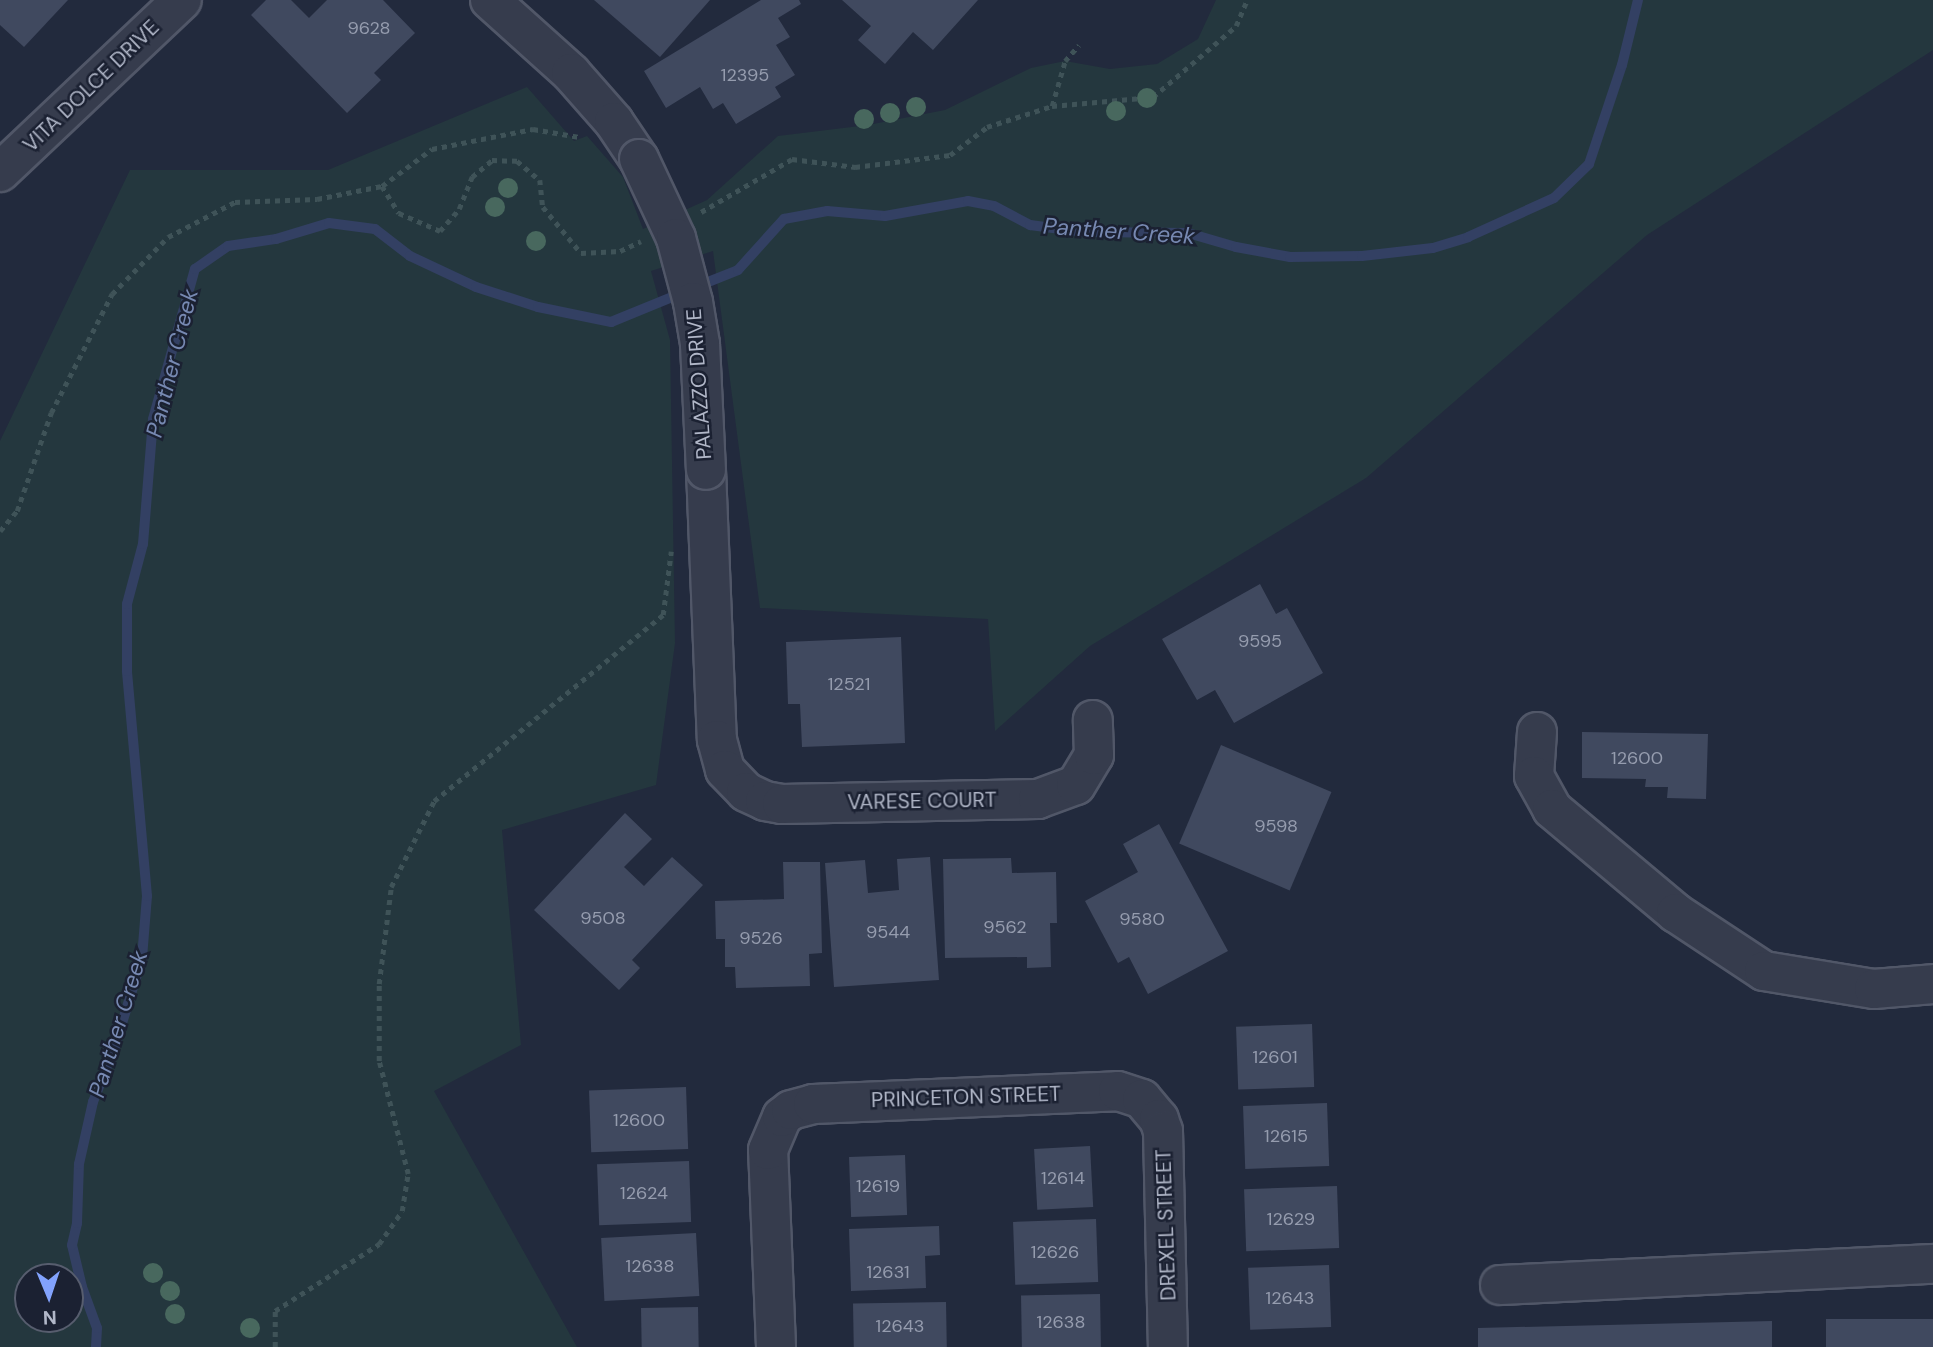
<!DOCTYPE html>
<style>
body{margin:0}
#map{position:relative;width:1933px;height:1347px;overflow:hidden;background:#222a3d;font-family:"DM Sans",sans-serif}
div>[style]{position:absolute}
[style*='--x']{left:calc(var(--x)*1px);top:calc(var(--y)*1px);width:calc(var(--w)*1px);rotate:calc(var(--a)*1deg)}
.green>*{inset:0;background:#24373e}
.stream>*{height:10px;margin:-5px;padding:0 5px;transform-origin:5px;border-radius:5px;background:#334063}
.building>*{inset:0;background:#40495f;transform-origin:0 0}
.path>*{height:4.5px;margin-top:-2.25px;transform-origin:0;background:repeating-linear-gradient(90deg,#3f5358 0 5px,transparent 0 10px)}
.roads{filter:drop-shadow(2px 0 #515768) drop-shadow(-2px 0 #515768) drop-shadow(0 2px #515768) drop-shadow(0 -2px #515768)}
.minor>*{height:38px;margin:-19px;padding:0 19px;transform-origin:19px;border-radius:19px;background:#363c4d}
.bridges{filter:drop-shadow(2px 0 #515768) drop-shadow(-2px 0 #515768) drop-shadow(0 2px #515768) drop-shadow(0 -2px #515768)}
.minor-bridge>*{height:38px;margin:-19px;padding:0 19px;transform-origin:19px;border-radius:19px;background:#363c4d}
.trees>*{width:20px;height:20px;margin:-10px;border-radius:50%;background:#48685e}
span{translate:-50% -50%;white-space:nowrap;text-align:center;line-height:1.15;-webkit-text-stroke:5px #1b2132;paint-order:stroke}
.number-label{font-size:18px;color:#959cae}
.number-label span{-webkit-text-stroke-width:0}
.street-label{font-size:21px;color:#b1b7c8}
.water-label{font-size:23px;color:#7789b2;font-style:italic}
.north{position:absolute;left:14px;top:1263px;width:70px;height:70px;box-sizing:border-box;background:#1b2132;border:2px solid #575d6e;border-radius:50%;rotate:178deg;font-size:19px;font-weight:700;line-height:28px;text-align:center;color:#b1b7c8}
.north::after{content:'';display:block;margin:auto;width:24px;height:32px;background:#82a2fd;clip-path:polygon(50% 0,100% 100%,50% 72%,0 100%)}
</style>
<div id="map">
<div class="green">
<i style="clip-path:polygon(evenodd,1216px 0,1933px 0,1933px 50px,1647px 235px,1366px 478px,1090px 646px,995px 731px,988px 619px,760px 608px,713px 251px,651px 271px,670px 340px,675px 643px,656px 785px,502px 830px,521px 1045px,434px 1091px,577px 1347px,0 1347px,0 441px,130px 170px,328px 170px,527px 87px,574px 141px,587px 136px,623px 177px,643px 229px,707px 200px,778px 136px,868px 125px,945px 110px,1031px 68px,1065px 61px,1110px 69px,1157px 64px,1198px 39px,1216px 0,28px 1277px,70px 1277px,70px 1319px,28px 1319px,28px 1277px)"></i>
</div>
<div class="stream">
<i style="--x:698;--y:286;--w:43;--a:-21.8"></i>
<i style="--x:738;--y:270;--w:69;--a:-48"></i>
<i style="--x:784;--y:219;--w:44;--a:-10.5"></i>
<i style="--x:827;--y:211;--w:58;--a:4.9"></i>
<i style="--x:885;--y:216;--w:84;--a:-10.2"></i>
<i style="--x:968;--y:201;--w:26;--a:11"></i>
<i style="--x:994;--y:206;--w:41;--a:27.8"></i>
<i style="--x:1030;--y:225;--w:54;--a:7.4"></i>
<i style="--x:1084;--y:232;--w:104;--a:0.6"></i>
<i style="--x:1188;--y:233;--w:50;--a:16.3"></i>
<i style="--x:1236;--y:247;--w:55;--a:10.5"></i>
<i style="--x:1290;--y:257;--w:72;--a:-0.8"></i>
<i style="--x:1362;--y:256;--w:71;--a:-6.4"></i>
<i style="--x:1433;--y:248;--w:37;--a:-17"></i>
<i style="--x:1468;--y:237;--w:94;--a:-24.4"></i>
<i style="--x:1554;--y:198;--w:49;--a:-44.2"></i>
<i style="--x:1589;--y:164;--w:104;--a:-71.6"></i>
<i style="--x:1622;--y:65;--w:67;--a:-76.2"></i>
<i style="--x:96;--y:1347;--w:19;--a:-87"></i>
<i style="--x:97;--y:1328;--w:44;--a:-110.1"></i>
<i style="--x:82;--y:1287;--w:43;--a:-103.4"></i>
<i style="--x:72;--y:1245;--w:23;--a:-77"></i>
<i style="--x:77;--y:1223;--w:59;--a:-88.1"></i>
<i style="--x:79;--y:1164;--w:64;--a:-77.3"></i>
<i style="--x:93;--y:1102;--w:60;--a:-68.6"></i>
<i style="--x:115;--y:1046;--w:92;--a:-72.9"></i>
<i style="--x:142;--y:958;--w:62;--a:-85.4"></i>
<i style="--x:147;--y:896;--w:226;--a:-95.1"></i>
<i style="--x:127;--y:671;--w:67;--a:-90"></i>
<i style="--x:127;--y:604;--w:62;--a:-75.1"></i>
<i style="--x:143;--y:544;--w:125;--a:-85.4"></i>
<i style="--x:153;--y:419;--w:156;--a:-74.4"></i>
<i style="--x:195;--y:269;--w:40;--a:-34.9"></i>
<i style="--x:228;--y:246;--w:49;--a:-8.3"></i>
<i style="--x:276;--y:239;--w:55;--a:-16.8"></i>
<i style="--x:329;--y:223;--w:46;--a:7.4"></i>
<i style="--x:375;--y:229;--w:44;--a:37.6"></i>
<i style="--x:410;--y:256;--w:73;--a:25.2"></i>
<i style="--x:476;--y:287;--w:65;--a:17.9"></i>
<i style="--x:538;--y:307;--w:75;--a:11.6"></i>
<i style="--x:611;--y:322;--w:79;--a:-22.3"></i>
</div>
<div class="building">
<i style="clip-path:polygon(0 0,68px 0,24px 47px,0 25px)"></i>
<i style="clip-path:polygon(266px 0,291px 0,309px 18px,327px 0,383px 0,415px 33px,374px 73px,381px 80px,347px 113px,251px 15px)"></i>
<i style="clip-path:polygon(594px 0,710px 0,660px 57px)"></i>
<i style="clip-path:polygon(761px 0,799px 0,801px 4px,778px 18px,790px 37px,776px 45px,795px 75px,775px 87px,781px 97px,736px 124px,723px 103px,713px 109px,700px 87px,666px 108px,644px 71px)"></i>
<i style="clip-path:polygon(842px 0,978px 0,933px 50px,913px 32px,885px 64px,858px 40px,871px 26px)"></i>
<i style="clip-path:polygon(1260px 584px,1276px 614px,1287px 608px,1323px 673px,1234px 723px,1215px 690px,1197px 700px,1162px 639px)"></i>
<i style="clip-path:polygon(901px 637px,905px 743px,802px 747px,800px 704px,788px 704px,786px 642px)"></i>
<i style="clip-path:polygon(1582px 732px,1708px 734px,1706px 799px,1667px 798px,1668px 787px,1645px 787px,1646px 779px,1582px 778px)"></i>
<i style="left:1221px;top:745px;width:120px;height:107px;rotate:23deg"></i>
<i style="clip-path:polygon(625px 813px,652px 839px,624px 867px,644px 886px,672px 857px,703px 885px,632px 960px,640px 968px,619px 990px,534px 910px)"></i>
<i style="clip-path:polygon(1159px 824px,1228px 951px,1148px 994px,1129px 957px,1118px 963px,1085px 901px,1138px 872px,1123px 844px)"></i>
<i style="clip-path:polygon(930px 857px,939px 980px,834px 987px,825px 863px,865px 860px,868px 893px,899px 890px,897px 859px)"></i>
<i style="clip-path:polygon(1011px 858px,1012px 873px,1056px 872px,1057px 923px,1050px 923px,1051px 967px,1027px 968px,1027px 957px,945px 958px,943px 859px)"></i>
<i style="clip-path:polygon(783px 862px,820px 862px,822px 953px,809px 954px,810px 986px,736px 988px,735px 967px,725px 967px,725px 939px,716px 939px,715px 901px,784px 899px)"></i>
<i style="left:1312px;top:1024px;width:63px;height:76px;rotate:88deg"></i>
<i style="left:686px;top:1087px;width:62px;height:97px;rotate:88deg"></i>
<i style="left:1327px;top:1103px;width:63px;height:84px;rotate:88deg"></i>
<i style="left:1090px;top:1146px;width:61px;height:56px;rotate:87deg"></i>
<i style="left:905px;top:1155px;width:60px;height:56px;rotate:88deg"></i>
<i style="left:689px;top:1161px;width:61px;height:92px;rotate:88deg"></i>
<i style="left:1337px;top:1186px;width:62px;height:93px;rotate:88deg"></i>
<i style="left:1096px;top:1219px;width:63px;height:83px;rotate:88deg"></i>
<i style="clip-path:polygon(939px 1226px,940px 1255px,925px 1256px,926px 1288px,851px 1291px,849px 1229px)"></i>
<i style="left:696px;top:1233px;width:63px;height:95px;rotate:87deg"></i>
<i style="left:1329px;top:1265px;width:62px;height:81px;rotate:88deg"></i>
<i style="left:1100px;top:1294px;width:53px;height:79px;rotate:89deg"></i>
<i style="left:946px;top:1302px;width:45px;height:93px;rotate:89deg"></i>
<i style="left:698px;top:1307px;width:40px;height:57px;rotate:89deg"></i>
<i style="left:1933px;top:1319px;width:28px;height:107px;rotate:90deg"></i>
<i style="clip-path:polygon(1772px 1321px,1772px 1347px,1478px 1347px,1478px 1328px)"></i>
</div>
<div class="path">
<i style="--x:1052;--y:106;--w:47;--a:-73.9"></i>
<i style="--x:1065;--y:61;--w:21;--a:-49"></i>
<i style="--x:382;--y:186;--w:32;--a:58"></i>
<i style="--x:399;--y:213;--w:45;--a:23.7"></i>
<i style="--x:440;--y:231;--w:29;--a:-49"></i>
<i style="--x:459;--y:209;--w:35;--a:-68"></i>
<i style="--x:472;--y:177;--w:26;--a:-40"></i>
<i style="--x:492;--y:160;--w:25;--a:2"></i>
<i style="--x:517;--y:161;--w:30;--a:40"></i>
<i style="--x:540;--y:180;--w:27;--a:84"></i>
<i style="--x:543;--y:207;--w:60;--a:50.4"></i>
<i style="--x:581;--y:253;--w:39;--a:-3"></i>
<i style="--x:620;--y:251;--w:23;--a:-25"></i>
<i style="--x:701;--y:212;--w:105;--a:-30.2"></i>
<i style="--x:792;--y:159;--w:64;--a:7.2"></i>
<i style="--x:855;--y:167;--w:96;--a:-7.2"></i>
<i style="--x:950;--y:155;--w:46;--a:-37.1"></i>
<i style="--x:987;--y:127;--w:68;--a:-17.9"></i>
<i style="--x:1052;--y:106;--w:101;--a:-5.1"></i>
<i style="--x:1153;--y:97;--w:109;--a:-40.5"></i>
<i style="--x:1236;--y:26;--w:28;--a:-67"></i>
<i style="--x:0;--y:531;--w:26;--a:-50"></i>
<i style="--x:17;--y:511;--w:104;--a:-70.9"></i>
<i style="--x:51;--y:413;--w:134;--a:-62.9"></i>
<i style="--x:112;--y:294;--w:80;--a:-45.5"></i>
<i style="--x:168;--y:237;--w:76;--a:-27.6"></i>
<i style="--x:235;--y:202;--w:82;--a:-2.1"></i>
<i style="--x:317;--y:199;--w:66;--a:-11.3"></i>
<i style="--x:382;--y:186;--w:62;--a:-36.5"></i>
<i style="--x:432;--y:149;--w:103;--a:-11.2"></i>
<i style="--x:533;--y:129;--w:47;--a:9.9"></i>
<i style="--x:275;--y:1347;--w:36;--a:-90"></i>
<i style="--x:275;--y:1311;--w:124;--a:-32.8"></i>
<i style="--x:379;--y:1244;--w:40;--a:-55.1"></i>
<i style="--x:402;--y:1211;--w:37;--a:-81"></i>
<i style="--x:408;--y:1174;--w:117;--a:-104.4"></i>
<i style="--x:379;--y:1061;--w:77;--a:-90"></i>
<i style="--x:379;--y:984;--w:98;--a:-82.9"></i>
<i style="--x:391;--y:887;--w:96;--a:-63.4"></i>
<i style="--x:434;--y:801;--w:295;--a:-39.1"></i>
<i style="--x:663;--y:615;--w:64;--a:-82.8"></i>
</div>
<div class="roads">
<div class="minor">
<i style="--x:490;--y:0;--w:109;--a:42"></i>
<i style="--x:571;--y:73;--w:65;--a:48.7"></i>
<i style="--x:614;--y:122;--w:45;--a:56"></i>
<i style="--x:0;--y:172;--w:250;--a:-43.4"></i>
<i style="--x:706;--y:470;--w:270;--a:87.7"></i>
<i style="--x:717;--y:740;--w:31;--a:75"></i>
<i style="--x:725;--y:770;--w:30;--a:46"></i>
<i style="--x:746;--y:792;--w:21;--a:25"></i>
<i style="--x:765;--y:801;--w:17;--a:10"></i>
<i style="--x:782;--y:804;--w:256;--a:-1.1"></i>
<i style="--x:1038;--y:799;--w:40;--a:-20.2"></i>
<i style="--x:1076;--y:785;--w:35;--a:-59"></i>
<i style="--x:1094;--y:755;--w:35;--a:-92"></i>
<i style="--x:1537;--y:732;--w:44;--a:93.9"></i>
<i style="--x:1534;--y:776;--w:38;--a:61"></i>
<i style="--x:1552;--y:809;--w:162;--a:40"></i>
<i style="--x:1676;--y:913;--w:105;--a:33.4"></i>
<i style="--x:1764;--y:971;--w:111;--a:9.3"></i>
<i style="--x:1874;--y:989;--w:59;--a:-4.8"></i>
<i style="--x:1500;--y:1285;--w:434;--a:-2.8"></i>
<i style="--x:776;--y:1347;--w:197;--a:-92.3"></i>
<i style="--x:768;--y:1150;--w:36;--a:-67"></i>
<i style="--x:782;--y:1117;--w:11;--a:-38"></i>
<i style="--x:791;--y:1110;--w:23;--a:-15"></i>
<i style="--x:813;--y:1104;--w:305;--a:-2.4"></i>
<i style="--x:1118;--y:1091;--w:25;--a:18"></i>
<i style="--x:1142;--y:1099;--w:26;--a:50"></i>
<i style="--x:1159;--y:1119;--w:13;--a:72"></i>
<i style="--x:1163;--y:1131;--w:216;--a:88.7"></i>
</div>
</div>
<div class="bridges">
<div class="minor-bridge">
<i style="--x:639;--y:159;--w:87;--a:64.9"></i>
<i style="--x:676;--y:238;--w:66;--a:75.1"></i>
<i style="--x:693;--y:302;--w:43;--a:80.5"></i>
<i style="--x:700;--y:344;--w:126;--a:87.3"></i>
</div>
</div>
<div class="trees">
<i style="left:1147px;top:98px"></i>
<i style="left:916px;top:107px"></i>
<i style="left:1116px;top:111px"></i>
<i style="left:890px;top:113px"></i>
<i style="left:864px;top:119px"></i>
<i style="left:508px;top:188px"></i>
<i style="left:495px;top:207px"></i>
<i style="left:536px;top:241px"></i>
<i style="left:153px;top:1273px"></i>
<i style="left:170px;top:1291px"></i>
<i style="left:175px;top:1314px"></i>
<i style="left:250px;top:1328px"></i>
</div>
<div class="number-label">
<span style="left:369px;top:28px">9628</span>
<span style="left:745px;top:75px">12395</span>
<span style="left:1260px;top:641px">9595</span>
<span style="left:849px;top:684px">12521</span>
<span style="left:1637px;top:758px">12600</span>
<span style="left:1276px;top:826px">9598</span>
<span style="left:603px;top:918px">9508</span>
<span style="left:1142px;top:919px">9580</span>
<span style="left:1005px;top:927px">9562</span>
<span style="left:888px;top:932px">9544</span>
<span style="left:761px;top:938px">9526</span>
<span style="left:1275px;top:1057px">12601</span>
<span style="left:639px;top:1120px">12600</span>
<span style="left:1286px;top:1136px">12615</span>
<span style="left:1063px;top:1178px">12614</span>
<span style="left:878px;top:1186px">12619</span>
<span style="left:644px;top:1193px">12624</span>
<span style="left:1291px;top:1219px">12629</span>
<span style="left:1055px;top:1252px">12626</span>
<span style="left:650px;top:1266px">12638</span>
<span style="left:888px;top:1272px">12631</span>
<span style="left:1290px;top:1298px">12643</span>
<span style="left:1061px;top:1322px">12638</span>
<span style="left:900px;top:1326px">12643</span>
</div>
<div class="street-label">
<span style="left:91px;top:86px;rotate:-44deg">VITA DOLCE DRIVE</span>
<span style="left:699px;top:384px;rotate:-94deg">PALAZZO DRIVE</span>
<span style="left:922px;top:801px;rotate:-1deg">VARESE COURT</span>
<span style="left:966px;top:1097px;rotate:-2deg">PRINCETON STREET</span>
<span style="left:1166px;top:1225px;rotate:-92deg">DREXEL STREET</span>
</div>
<div class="water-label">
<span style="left:1119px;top:231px;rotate:4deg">Panther Creek</span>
<span style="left:172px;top:363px;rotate:-76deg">Panther Creek</span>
<span style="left:118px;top:1024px;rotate:-73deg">Panther Creek</span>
</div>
<div class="north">N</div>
</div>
